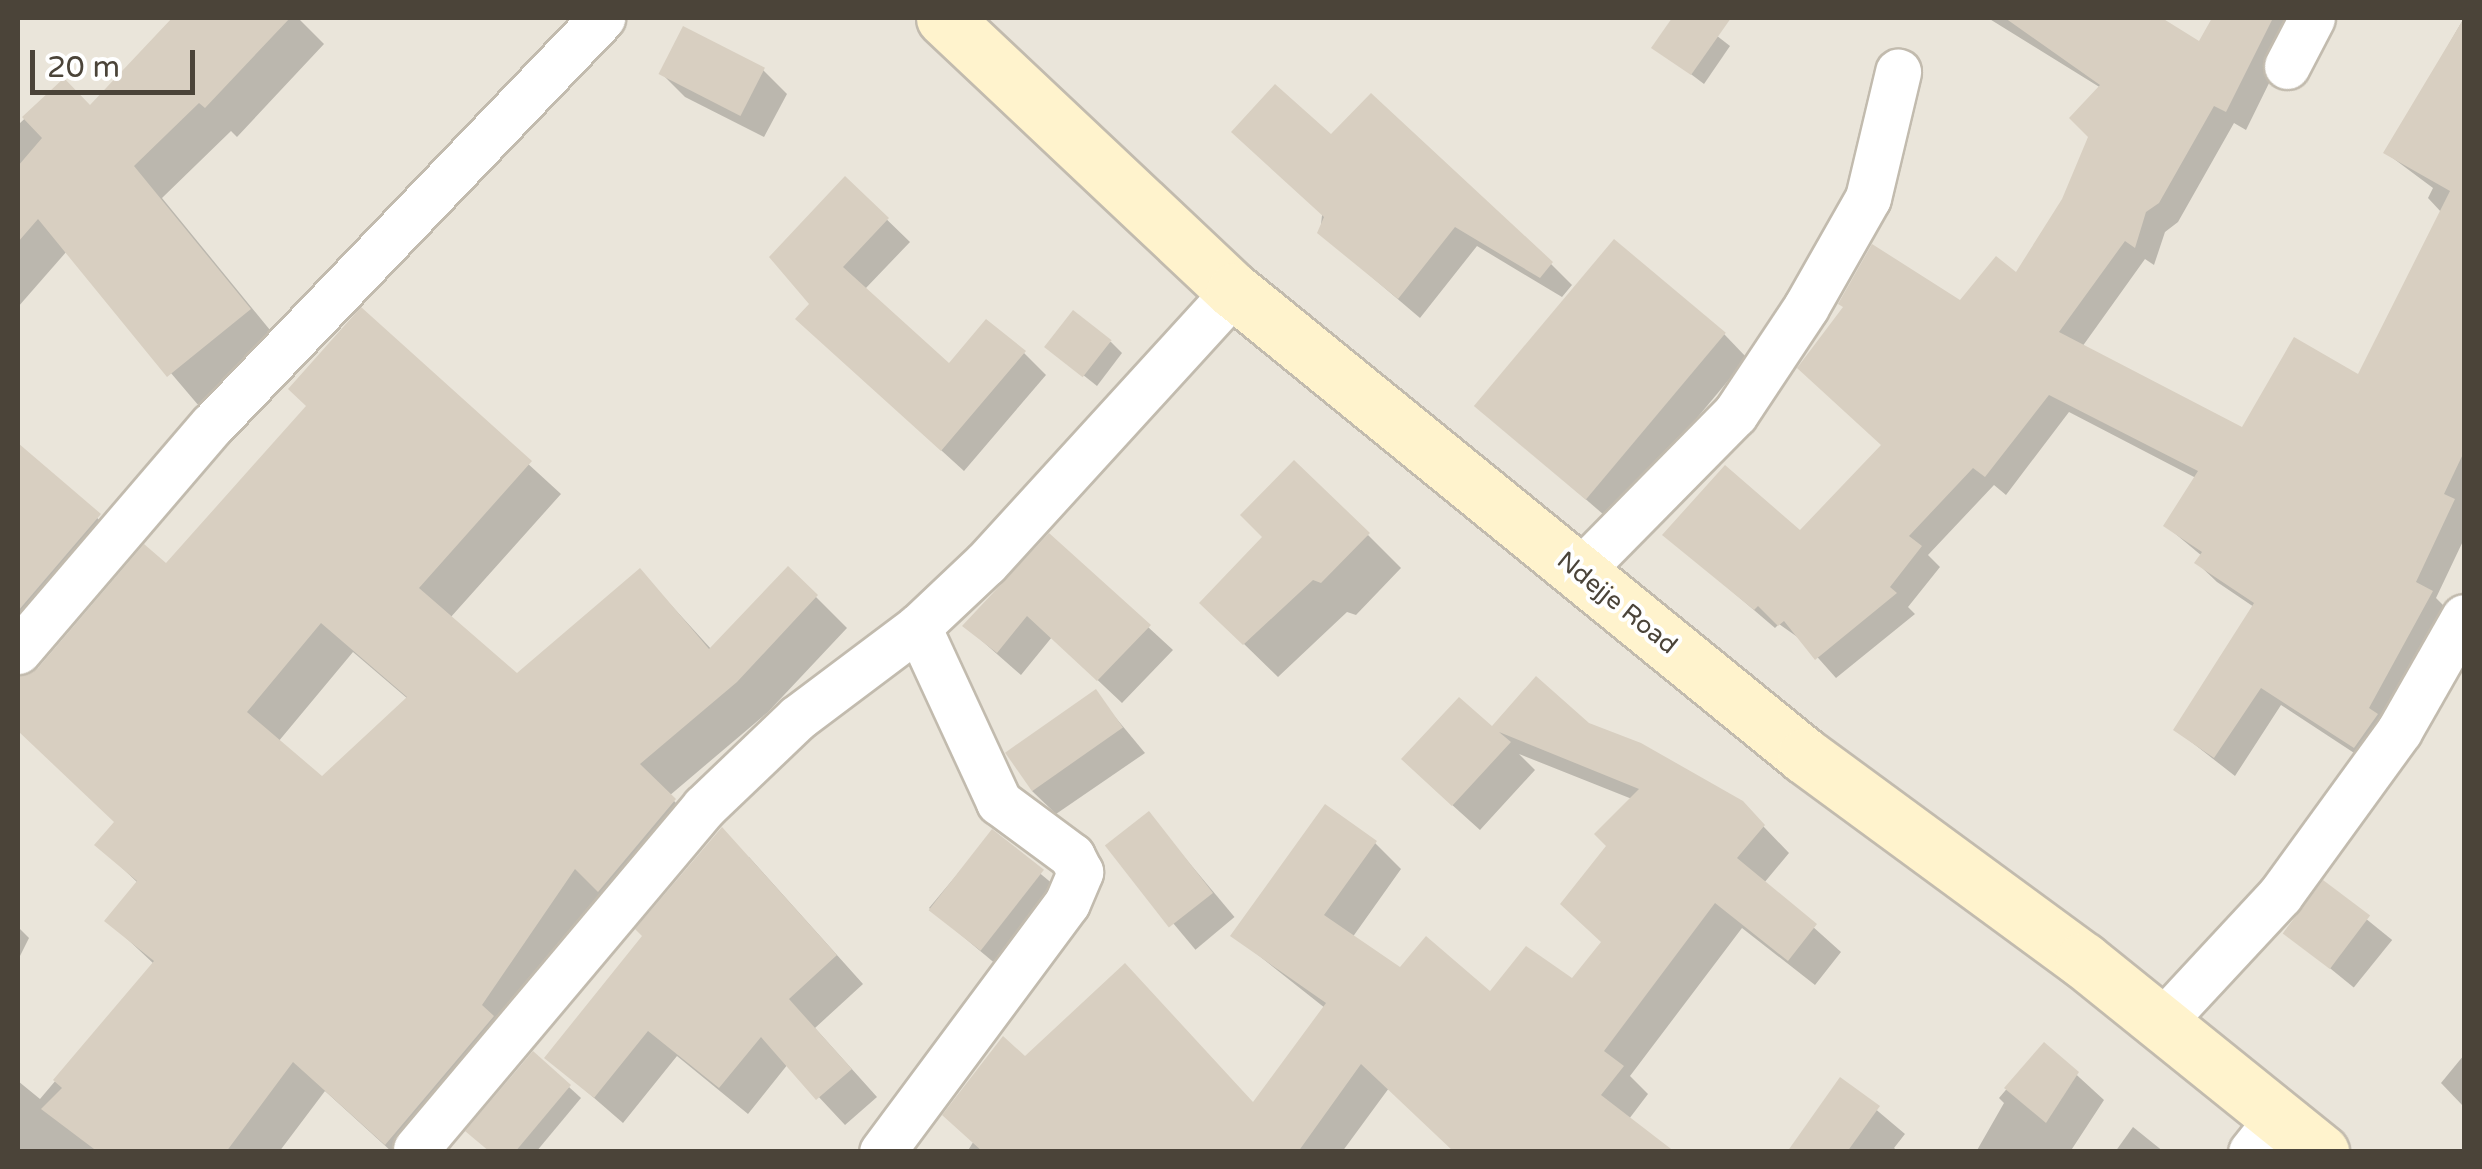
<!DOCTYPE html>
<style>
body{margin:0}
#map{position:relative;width:2482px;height:1169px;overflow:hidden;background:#f6f3ec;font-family:"Varela Round",sans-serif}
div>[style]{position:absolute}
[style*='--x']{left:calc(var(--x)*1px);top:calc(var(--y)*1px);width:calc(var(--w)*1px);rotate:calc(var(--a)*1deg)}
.residential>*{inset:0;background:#eae5da;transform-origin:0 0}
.shadow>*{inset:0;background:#0003;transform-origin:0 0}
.building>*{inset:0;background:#d8cfc1;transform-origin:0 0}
.roads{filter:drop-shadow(2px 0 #c2bbae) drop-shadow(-2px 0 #c2bbae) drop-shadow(0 2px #c2bbae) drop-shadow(0 -2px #c2bbae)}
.street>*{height:45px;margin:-22.5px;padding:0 22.5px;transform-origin:22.5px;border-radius:22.5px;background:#fff}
.secondary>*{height:55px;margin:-27.5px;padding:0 27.5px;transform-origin:27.5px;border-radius:27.5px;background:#fff3cd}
span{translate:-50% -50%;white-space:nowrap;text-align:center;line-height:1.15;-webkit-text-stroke:8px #fff;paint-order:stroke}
.street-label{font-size:25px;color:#4b4439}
.frame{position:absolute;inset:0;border:20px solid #4b4439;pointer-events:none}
.scale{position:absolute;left:30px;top:50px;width:165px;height:45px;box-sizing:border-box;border:5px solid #4b4439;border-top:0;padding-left:12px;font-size:30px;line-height:35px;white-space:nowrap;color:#4b4439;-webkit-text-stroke:8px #fff;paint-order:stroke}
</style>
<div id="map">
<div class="residential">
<i style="left:18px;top:18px;width:2446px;height:1133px"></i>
</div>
<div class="shadow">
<i style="clip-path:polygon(175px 18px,298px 18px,324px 44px,237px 137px,231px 131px,162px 198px,279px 341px,199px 406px,67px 251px,18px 307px,18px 125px,64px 81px,90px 108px)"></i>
<i style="clip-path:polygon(1675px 18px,1694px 18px,1730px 46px,1704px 84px,1655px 47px)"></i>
<i style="clip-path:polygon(1988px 18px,2157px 18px,2199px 45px,2215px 18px,2301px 18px,2246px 130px,2234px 123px,2178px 222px,2165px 232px,2154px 265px,2145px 259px,2082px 347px,2243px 430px,2359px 377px,2442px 213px,2428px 198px,2433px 188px,2386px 153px,2464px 18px,2464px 539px,2436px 598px,2451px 613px,2374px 766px,2281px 705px,2235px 776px,2176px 730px,2254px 607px,2217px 582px,2197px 563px,2202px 556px,2166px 526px,2196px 478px,2069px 412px,2006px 495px,1994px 485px,1928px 555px,1940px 567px,1908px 607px,1915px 614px,1836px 678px,1803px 641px,1779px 624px,1775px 628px,1666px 535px,1800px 534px,1884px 445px,1961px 304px,2016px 276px,2065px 200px,2091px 136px,2101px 88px)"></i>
<i style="clip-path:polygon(763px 70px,787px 94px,764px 137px,685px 97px,661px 73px)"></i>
<i style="clip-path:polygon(1331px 137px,1551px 264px,1572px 285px,1562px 297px,1477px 246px,1420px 318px,1320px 233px)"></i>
<i style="clip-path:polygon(845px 179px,910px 242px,865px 289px,949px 367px,1024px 353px,1046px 375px,964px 471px,821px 341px,813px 304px)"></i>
<i style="clip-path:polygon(evenodd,361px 311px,561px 494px,450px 618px,516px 676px,640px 571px,712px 650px,788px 569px,847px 628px,768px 712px,669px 796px,705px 832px,435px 1152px,392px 1152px,325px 1091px,279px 1152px,18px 1152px,18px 1081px,40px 1099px,154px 964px,108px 921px,138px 883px,98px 845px,116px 823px,18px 728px,18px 446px,129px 547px,23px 676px,39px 671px,166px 566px,309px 406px,361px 311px,353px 652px,408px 699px,322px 780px,278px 742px,353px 652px)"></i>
<i style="clip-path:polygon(1724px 334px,1747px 358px,1611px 521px,1481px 409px)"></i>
<i style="clip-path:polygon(1111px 342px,1122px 353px,1097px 386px,1048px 347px)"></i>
<i style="clip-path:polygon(1368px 535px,1401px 568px,1356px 615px,1347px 612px,1278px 677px,1202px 603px)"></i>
<i style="clip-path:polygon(1049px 536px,1173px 650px,1122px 703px,1052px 637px,1021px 675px,965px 626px)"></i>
<i style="clip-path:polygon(1101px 700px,1145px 753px,1056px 814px,1032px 791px)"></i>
<i style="clip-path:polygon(1588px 725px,1741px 803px,1789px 853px,1764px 883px,1841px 952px,1815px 985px,1742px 928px,1630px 1076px,1648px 1094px,1629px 1119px,1389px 1088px,1342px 1152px,967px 1152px,1025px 1059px,1254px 1105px,1325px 1008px,1234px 936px,1375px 843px,1401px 869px,1352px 938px,1400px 970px,1490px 995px,1573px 982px,1604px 943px,1610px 846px,1632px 799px,1519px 754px,1535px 770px,1480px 830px,1430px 785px,1492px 729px)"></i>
<i style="left:1149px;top:815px;width:133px;height:51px;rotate:50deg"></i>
<i style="left:992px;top:833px;width:96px;height:98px;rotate:40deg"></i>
<i style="clip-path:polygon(749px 857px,863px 984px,815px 1028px,877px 1097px,845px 1125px,788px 1064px,748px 1114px,677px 1056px,623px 1123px,548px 1058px)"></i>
<i style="left:2323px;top:884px;width:89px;height:61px;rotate:39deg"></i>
<i style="clip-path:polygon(18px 927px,29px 938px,18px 960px)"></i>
<i style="clip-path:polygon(2044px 1045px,2104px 1100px,2070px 1152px,1976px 1152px,2004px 1103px,1999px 1098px)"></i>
<i style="clip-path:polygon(2464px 1055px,2464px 1107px,2441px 1083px)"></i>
<i style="clip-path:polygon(1841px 1080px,1905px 1134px,1894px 1148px,1899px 1152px,1790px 1152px)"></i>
<i style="clip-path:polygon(569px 1087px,581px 1098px,536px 1152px,491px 1152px)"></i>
<i style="clip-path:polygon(2133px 1127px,2164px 1152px,2115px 1152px)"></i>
</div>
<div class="building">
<i style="clip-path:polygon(172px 18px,290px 18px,205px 108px,199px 103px,134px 166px,251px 309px,167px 377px,38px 219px,18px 242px,18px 166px,42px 138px,22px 117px,64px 78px,90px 105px)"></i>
<i style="clip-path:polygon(1672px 18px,1731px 18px,1691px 75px,1651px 48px)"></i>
<i style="clip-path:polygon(2005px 18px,2162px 18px,2199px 41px,2212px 18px,2273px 18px,2226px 112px,2214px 106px,2159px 203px,2146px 212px,2135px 248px,2125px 241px,2059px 332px,2242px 427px,2294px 337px,2358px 374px,2450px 191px,2383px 153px,2464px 18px,2464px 452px,2444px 494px,2455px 499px,2416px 582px,2433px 591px,2369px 708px,2378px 714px,2354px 748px,2261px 688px,2214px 758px,2173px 730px,2254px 603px,2194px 563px,2202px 552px,2163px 526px,2198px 471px,2049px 395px,1985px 477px,1973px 468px,1909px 536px,1922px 546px,1890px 587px,1897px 593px,1815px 660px,1784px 621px,1778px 626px,1758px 606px,1754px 610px,1662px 535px,1725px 465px,1800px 530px,1881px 445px,1797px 368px,1843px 307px,1838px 304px,1872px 244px,1960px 300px,1996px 256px,2016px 272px,2062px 199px,2088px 137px,2069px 118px,2100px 85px)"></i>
<i style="left:683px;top:26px;width:92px;height:54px;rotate:27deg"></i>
<i style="clip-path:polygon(1275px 84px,1331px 134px,1371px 93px,1553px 262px,1540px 278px,1455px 227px,1398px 299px,1317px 233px,1324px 217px,1231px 132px)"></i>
<i style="clip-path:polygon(845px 176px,889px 218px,843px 267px,949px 363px,986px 319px,1026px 351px,941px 451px,795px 319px,809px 304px,769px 257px)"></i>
<i style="left:1614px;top:239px;width:146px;height:218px;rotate:40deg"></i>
<i style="clip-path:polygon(evenodd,361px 307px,532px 461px,419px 588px,517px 673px,640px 568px,709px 649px,788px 566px,818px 595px,737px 682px,640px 764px,676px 799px,598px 892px,575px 869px,482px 1005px,494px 1016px,385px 1145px,293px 1062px,226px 1152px,98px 1152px,41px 1109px,62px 1088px,53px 1080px,154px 961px,104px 921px,137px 881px,94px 845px,114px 822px,18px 731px,18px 677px,38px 668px,144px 544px,166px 563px,306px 406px,288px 389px,361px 307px,321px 623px,407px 697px,322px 776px,247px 712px,321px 623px)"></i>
<i style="left:1073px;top:310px;width:49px;height:47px;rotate:38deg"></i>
<i style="clip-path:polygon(18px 443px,101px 514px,18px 611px)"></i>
<i style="clip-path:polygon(1294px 460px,1370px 533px,1321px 583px,1313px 580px,1243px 645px,1199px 603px,1262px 537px,1240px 515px)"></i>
<i style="clip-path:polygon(1049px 533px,1151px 625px,1097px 681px,1027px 616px,997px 653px,962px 626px)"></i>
<i style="clip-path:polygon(1536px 676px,1589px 723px,1641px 743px,1743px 801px,1765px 825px,1737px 858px,1817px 924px,1788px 961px,1715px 903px,1604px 1051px,1624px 1066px,1601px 1095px,1675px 1152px,1454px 1152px,1361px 1064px,1298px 1152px,983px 1152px,942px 1115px,1003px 1036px,1025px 1056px,1125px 963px,1253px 1102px,1326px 1003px,1230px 936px,1325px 804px,1377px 841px,1324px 915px,1400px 967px,1426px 936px,1490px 991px,1526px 946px,1572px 978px,1601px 942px,1560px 904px,1606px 846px,1594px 834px,1639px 789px,1499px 732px,1511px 742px,1452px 806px,1401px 759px,1459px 697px,1492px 726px)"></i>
<i style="left:1096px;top:689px;width:47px;height:111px;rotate:55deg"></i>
<i style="left:1149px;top:811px;width:104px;height:56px;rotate:52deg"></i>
<i style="clip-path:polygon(722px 827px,837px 955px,789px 999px,852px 1069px,816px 1100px,761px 1037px,719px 1088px,648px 1031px,594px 1098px,544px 1058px,642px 936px,635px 929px)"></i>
<i style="left:992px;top:829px;width:66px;height:103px;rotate:38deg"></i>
<i style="left:2323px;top:880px;width:59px;height:67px;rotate:37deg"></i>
<i style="clip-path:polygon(2044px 1042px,2079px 1072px,2046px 1123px,2004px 1088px)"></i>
<i style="clip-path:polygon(533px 1051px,571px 1085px,515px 1152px,490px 1152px,465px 1131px)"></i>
<i style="clip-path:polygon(1840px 1077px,1880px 1106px,1847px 1152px,1787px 1152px)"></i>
</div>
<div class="roads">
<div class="street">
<i style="--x:2287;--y:66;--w:54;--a:-62.5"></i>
<i style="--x:1579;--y:572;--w:222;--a:-45.4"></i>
<i style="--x:1735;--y:414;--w:128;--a:-56.4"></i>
<i style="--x:1806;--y:307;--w:125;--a:-60.4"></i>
<i style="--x:1868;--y:198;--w:130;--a:-76.6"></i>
<i style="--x:18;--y:651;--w:298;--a:-49.4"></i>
<i style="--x:212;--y:425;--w:564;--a:-46.22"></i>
<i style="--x:2161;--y:1023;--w:175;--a:-47.1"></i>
<i style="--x:2280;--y:895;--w:203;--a:-54"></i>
<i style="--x:2399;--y:731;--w:131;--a:-60.3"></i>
<i style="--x:416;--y:1149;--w:447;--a:-49.9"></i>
<i style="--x:704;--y:807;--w:129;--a:-43.7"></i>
<i style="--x:797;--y:718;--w:151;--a:-36.9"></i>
<i style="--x:918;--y:627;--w:93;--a:-43.3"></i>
<i style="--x:986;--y:563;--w:368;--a:-47.6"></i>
<i style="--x:882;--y:1152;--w:310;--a:-53.4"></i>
<i style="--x:1067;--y:903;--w:34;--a:-67"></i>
<i style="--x:1080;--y:872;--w:18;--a:-117"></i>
<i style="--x:1072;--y:856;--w:91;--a:-143.5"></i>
<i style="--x:999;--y:802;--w:193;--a:-114.8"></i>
<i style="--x:2251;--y:1152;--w:43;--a:-51.5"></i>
</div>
<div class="secondary">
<i style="--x:944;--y:18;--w:398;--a:43.3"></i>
<i style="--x:1234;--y:291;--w:736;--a:39.16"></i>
<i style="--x:1805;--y:756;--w:345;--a:36.3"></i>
<i style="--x:2083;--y:960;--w:306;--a:38.9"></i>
</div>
</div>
<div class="street-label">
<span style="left:1617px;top:603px;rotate:39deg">Ndejje Road</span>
</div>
<div class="frame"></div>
<div class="scale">20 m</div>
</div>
